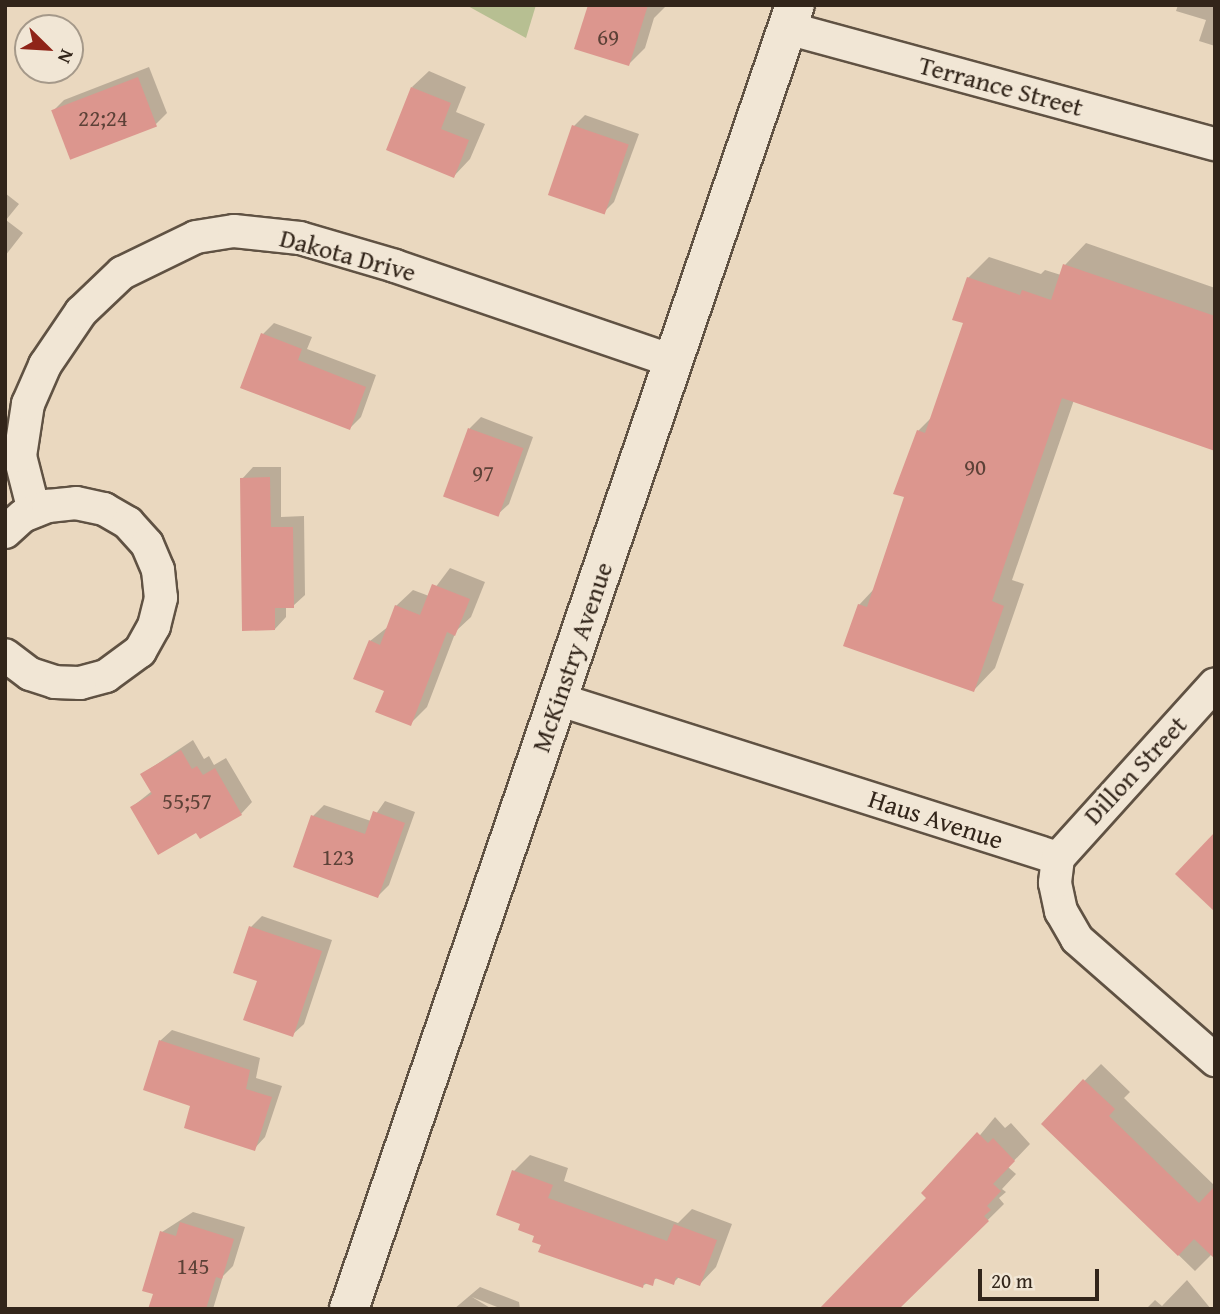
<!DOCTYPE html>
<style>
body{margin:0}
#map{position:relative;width:1220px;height:1314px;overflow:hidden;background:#ead8bf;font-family:"Gentium Book Plus",serif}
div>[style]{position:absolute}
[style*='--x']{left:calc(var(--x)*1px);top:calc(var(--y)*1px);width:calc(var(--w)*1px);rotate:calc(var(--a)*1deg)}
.green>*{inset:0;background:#b7bf92}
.shadow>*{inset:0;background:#0003}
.building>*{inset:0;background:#dc968e;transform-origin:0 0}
.roads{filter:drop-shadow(2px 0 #605243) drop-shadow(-2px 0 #605243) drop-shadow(0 2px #605243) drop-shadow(0 -2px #605243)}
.street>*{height:32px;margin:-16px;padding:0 16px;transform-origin:16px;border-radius:16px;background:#f1e6d5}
.secondary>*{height:38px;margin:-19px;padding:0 19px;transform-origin:19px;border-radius:19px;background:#f1e6d5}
span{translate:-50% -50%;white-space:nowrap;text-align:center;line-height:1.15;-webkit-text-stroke:6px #f1e6d5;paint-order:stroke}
.number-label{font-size:23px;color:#5c4137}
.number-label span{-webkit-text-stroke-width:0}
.street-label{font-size:26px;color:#32251a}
.frame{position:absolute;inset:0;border:7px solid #32251a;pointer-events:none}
.north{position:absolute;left:14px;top:14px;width:70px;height:70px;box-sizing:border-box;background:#f1e6d5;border:2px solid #a5998a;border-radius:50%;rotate:114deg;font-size:19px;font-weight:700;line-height:28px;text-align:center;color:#32251a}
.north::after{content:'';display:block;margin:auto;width:24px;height:32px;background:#8f2418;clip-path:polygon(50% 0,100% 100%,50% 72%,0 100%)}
.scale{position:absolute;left:978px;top:1269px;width:121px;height:32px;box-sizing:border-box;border:4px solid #32251a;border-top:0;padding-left:9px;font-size:21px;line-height:24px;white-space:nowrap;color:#32251a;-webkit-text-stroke:5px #f1e6d5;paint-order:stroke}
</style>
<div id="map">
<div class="green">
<i style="clip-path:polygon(466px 5px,536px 5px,526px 38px)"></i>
</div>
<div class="shadow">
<i style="clip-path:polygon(590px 5px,667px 5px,654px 18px,645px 48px,629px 64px)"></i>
<i style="clip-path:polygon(1178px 5px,1215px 5px,1215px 46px,1199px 41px,1206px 20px,1176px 11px)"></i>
<i style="clip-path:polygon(149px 67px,167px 113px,156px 124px,53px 111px,64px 100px)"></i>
<i style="clip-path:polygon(429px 71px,466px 87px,456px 112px,485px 124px,470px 159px,454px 176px,412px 87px)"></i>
<i style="clip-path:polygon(585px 115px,639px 134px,614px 202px,603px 213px,574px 126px)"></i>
<i style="clip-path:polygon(5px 193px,19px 204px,6px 220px,23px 233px,5px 256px)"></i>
<i style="clip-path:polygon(1086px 243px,1215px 288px,1215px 448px,1074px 400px,1012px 580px,1024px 584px,995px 668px,974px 690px,859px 605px,874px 589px,906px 496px,918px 431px,932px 417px,965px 322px,968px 278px,989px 257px,1041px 274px,1045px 270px,1061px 275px,1065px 265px)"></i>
<i style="clip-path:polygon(274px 323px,312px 337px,307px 349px,376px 375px,361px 417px,350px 428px,263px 334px)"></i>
<i style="clip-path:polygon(481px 417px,533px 437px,509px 504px,497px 515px,445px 496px,470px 428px)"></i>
<i style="clip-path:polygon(253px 467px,281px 467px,281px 517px,304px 516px,305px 595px,293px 606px,286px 606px,286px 617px,275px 629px,242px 479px)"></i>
<i style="clip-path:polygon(450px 568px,485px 582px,471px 617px,456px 631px,427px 707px,410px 724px,386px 690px,370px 641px,389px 626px,396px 606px,413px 590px,429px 596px)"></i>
<i style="clip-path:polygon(193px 740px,204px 759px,209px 756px,214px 765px,226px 758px,252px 802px,241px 814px,197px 830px,132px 807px,152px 791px,142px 774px)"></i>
<i style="clip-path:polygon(385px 801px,415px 812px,389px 885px,378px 896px,313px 816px,324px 805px,371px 821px)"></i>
<i style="clip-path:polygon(262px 916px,332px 940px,304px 1024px,292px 1035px,259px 980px,251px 927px)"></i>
<i style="clip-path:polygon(172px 1030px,260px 1058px,256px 1078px,282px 1086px,265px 1137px,254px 1149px,193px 1104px,160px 1041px)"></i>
<i style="clip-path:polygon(1101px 1064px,1130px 1092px,1124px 1098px,1215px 1186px,1215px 1251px,1195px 1271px,1043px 1123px)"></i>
<i style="clip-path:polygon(995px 1117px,1005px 1128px,1011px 1123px,1030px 1144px,1008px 1167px,1016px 1174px,1002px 1189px,1006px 1192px,999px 1198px,1004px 1204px,898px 1309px,928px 1198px)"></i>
<i style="clip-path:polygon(530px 1155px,568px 1168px,564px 1181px,678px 1223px,692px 1209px,732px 1224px,716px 1267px,700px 1284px,679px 1277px,673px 1283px,659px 1277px,642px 1286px,543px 1244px,522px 1223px,514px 1171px)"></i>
<i style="clip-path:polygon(193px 1212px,245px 1227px,233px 1266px,223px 1276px,213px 1309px,160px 1309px,155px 1292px,162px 1232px)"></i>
<i style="clip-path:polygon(1187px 1280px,1211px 1309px,1146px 1309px,1155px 1300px,1162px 1306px)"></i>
<i style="clip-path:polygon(480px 1287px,519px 1302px,520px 1309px,502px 1309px,472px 1297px,492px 1309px,454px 1309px)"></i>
</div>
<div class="building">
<i style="clip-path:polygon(588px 5px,648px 5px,629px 66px,574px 49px)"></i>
<i style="left:138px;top:77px;width:53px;height:93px;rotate:69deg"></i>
<i style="clip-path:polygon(411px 87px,451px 103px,441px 129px,469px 140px,454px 178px,386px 150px)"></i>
<i style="left:572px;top:125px;width:60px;height:74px;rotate:19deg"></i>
<i style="clip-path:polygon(1063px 264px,1215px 316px,1215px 451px,1062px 398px,992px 601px,1004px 606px,974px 692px,843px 646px,858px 604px,867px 607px,904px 497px,893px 494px,917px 430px,925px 433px,963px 323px,952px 320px,967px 277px,1020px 295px,1022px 290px,1051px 300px)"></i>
<i style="clip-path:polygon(261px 333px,302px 349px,298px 360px,366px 387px,350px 430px,240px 388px)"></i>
<i style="left:468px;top:428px;width:59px;height:73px;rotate:20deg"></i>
<i style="clip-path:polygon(270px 477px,271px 527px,293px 527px,294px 608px,275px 608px,275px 630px,242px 631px,240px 478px)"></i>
<i style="clip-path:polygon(432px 584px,470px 599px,455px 636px,447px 632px,411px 726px,375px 712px,384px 691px,353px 679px,369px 640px,380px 645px,395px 605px,420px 615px)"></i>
<i style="clip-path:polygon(181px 750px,192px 769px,197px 766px,203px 775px,215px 768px,242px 815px,200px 839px,196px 833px,158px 855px,130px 807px,152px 794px,140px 774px)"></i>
<i style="clip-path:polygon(373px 811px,405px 823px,378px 898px,293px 867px,311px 815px,365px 834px)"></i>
<i style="clip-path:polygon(1215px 832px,1215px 912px,1175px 874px)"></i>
<i style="clip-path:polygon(249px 926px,322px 951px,293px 1037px,243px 1020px,257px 981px,233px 973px)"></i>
<i style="clip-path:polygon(159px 1040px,250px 1070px,246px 1089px,272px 1097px,255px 1151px,184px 1128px,190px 1106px,143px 1090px)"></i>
<i style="clip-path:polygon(1083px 1079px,1115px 1109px,1109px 1116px,1199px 1203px,1215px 1186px,1215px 1259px,1194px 1239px,1178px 1256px,1041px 1124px)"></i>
<i style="clip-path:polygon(977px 1132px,988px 1143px,993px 1138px,1015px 1161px,993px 1184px,1001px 1191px,987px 1206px,991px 1210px,984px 1216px,989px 1221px,899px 1309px,819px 1309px,926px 1198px,921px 1193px)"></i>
<i style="clip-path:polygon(512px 1170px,553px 1185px,548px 1198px,667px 1241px,674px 1224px,717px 1240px,700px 1286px,676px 1277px,674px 1285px,655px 1278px,653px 1286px,644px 1283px,643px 1288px,538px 1252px,541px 1245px,532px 1242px,534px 1236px,518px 1230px,520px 1224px,496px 1215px)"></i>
<i style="clip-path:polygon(180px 1222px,234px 1239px,222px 1279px,216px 1277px,206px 1309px,148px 1309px,153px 1294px,142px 1291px,160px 1231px,176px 1236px)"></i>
</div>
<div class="roads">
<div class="street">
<i style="--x:787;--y:28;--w:443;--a:15.2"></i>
<i style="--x:34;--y:511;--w:57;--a:-104.3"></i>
<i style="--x:20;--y:456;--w:53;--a:-81.3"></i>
<i style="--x:28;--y:404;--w:43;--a:-66.4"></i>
<i style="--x:45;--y:365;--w:64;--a:-55.8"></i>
<i style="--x:81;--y:312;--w:57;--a:-43.6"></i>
<i style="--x:122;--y:273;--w:82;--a:-25.9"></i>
<i style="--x:196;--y:237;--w:38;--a:-9"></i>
<i style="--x:234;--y:231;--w:66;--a:6.1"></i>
<i style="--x:300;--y:238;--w:99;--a:16.4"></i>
<i style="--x:395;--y:266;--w:294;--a:18.9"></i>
<i style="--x:5;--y:532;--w:24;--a:-42"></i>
<i style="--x:23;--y:516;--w:27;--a:-22"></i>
<i style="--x:48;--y:506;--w:28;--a:-6"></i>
<i style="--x:76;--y:503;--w:29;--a:12"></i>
<i style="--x:104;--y:509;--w:28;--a:30"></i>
<i style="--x:128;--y:523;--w:28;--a:48"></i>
<i style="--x:147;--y:544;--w:28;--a:67"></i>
<i style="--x:158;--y:570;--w:28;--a:84"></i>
<i style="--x:161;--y:598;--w:29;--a:104"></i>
<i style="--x:154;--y:626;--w:29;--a:119"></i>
<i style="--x:140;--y:651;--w:42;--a:143.7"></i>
<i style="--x:106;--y:676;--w:27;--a:165"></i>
<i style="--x:80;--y:683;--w:25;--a:-178"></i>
<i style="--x:55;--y:682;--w:26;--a:-162"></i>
<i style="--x:30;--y:674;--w:31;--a:-143"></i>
<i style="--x:557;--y:699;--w:526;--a:17.61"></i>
<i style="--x:1058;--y:858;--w:25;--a:97"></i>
<i style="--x:1055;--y:883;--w:29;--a:78"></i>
<i style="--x:1061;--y:911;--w:32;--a:60"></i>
<i style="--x:1077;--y:939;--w:184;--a:41.2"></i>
<i style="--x:1058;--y:858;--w:234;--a:-47.9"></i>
</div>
<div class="secondary">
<i style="--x:349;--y:1309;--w:1378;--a:-71.12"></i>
</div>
</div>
<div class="number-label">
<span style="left:608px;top:37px">69</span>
<span style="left:103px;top:118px">22;24</span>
<span style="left:975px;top:467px">90</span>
<span style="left:483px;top:473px">97</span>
<span style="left:187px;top:801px">55;57</span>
<span style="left:338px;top:857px">123</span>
<span style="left:193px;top:1266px">145</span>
</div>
<div class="street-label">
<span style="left:1001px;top:86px;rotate:15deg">Terrance Street</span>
<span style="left:348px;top:255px;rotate:15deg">Dakota Drive</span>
<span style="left:572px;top:657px;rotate:-71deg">McKinstry Avenue</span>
<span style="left:1135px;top:770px;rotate:-47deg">Dillon Street</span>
<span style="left:936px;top:819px;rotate:18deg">Haus Avenue</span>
</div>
<div class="frame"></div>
<div class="north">N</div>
<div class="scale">20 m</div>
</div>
